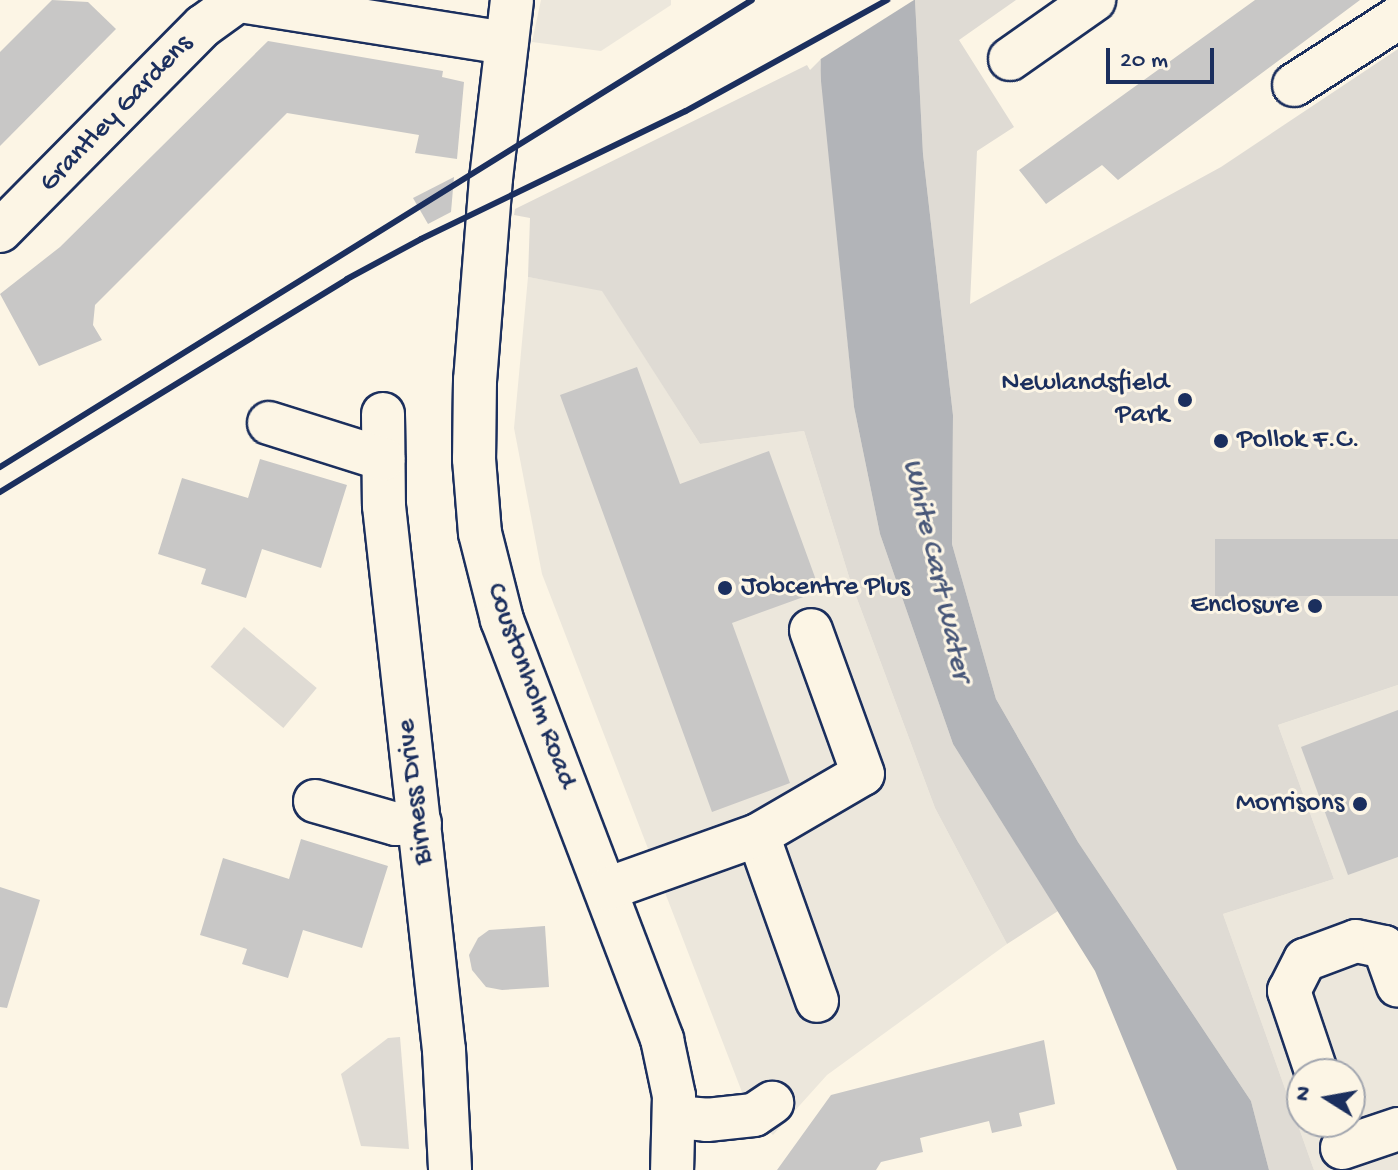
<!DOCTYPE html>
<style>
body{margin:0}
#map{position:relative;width:1398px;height:1170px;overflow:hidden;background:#fcf5e5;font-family:"Gochi Hand",sans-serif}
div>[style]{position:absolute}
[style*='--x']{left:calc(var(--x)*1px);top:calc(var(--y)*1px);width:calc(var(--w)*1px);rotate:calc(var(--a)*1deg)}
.built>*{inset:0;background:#ece7dc}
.green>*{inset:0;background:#dfdbd4;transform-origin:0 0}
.water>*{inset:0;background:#b2b4b8}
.pier>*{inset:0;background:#fcf5e5}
.building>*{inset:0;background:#c8c7c6;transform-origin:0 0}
.roads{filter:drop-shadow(2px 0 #1b2f5e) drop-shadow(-2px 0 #1b2f5e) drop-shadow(0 2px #1b2f5e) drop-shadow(0 -2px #1b2f5e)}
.minor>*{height:42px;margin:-21px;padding:0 21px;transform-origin:21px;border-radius:21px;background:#fcf5e5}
.rail>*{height:6px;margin:-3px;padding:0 3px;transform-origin:3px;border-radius:3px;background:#1b2f5e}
.dots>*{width:22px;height:22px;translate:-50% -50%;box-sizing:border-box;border:4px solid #fcf5e5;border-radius:50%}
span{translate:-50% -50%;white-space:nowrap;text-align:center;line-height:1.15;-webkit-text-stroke:6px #fcf5e5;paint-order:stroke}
.street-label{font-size:28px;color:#1b2f5e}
.poi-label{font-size:28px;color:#1b2f5e}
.right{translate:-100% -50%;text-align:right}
.left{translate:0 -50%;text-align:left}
.water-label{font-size:30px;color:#485779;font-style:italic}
.north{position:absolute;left:1286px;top:1058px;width:80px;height:80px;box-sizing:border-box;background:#fcf5e5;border:2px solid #a2a6af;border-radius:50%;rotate:281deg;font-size:22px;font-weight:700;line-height:32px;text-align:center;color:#1b2f5e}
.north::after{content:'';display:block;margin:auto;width:28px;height:36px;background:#1b2f5e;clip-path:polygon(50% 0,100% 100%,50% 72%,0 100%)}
.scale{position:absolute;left:1106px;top:48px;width:108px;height:36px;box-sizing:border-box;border:4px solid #1b2f5e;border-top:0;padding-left:10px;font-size:24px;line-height:28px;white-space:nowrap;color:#1b2f5e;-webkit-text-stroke:6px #fcf5e5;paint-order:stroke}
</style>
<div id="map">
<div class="built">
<i style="clip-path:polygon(541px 0,671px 0,671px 5px,601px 51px,532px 42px)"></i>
<i style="clip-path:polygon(528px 277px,602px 290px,700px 444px,804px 431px,850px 580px,935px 808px,1007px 944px,827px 1075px,773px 1135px,752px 1118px,542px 574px,514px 428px)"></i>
<i style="clip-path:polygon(evenodd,1398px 685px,1398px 1170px,1314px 1170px,1223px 914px,1334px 879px,1278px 725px,1398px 685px,1302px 1074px,1350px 1074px,1350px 1122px,1302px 1122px,1302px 1074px)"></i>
</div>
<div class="green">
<i style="clip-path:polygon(915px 0,1016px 0,959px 40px,1014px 127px,977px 151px,970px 304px,1221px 167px,1398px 49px,1398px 685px,1278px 725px,1334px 879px,1223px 914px,1314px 1170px,1269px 1170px,1251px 1101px,1078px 842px,996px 699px,952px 544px,953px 415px,923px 154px)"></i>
<i style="clip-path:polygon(820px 60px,854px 407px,880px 534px,953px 744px,1058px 911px,1007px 944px,935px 808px,850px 580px,804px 431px,700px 444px,602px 291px,528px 277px,530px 218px,514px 215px,515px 209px,807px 65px,810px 70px)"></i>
<i style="left:244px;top:627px;width:95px;height:52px;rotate:40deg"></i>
<i style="clip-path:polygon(400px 1037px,409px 1149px,361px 1146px,341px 1074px,388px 1038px)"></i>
</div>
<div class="water">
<i style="clip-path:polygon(819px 0,915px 0,923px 154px,953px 415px,952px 544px,996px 699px,1078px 842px,1251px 1101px,1269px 1170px,1177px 1170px,1095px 971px,953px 744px,880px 534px,854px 407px,821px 81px)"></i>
</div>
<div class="pier">
<i style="clip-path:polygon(815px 0,914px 0,816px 62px)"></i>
</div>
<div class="building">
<i style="clip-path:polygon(52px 0,88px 2px,116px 29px,0 146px,0 52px)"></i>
<i style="clip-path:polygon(1255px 0,1360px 0,1118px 180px,1102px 165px,1046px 204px,1019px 170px)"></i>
<i style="clip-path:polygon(268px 41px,443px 71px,442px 77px,464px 82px,457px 159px,415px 153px,419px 135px,287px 113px,95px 305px,93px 325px,102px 340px,39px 366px,0 294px,60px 247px)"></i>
<i style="clip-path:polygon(454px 177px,451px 212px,428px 224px,413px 198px)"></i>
<i style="clip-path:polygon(637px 367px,680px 484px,769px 451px,820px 591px,732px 623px,790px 783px,712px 812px,560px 395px)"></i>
<i style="clip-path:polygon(260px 459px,347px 485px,321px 568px,262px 549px,246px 598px,201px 584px,206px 569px,158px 554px,182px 478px,248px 498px)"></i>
<i style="left:1398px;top:539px;width:57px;height:183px;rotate:90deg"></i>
<i style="clip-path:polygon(1398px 710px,1398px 857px,1348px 875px,1301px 747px)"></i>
<i style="clip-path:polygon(301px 839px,388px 866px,362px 948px,303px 930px,288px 978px,242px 964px,247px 949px,200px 935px,223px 858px,289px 879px)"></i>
<i style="clip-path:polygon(0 887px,40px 900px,7px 1008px,0 1007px)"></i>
<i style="clip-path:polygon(545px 926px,549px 987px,502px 990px,486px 987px,472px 970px,469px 955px,478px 938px,489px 930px)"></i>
<i style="clip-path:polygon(1044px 1040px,1055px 1104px,1019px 1113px,1022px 1126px,992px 1133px,989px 1121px,920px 1138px,923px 1152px,881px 1162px,876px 1170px,777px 1170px,831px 1095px)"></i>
</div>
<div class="roads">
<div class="minor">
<i style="--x:234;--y:0;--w:276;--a:9"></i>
<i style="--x:512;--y:0;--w:179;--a:96.7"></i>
<i style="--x:491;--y:178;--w:203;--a:94.5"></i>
<i style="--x:475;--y:380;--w:79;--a:90.7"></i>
<i style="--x:474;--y:459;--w:74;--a:85.4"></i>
<i style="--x:480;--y:533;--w:90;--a:75.8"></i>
<i style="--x:502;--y:620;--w:449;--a:69.1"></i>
<i style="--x:662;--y:1039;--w:58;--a:78.1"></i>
<i style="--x:674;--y:1096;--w:74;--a:91.5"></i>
<i style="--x:1010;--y:59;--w:103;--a:-35.1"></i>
<i style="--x:1294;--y:85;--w:124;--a:-32.8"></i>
<i style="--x:0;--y:231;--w:289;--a:-45.3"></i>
<i style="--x:203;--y:26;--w:44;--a:-35.8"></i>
<i style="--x:383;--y:414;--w:92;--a:89.4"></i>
<i style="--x:384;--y:506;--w:547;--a:83.71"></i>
<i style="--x:444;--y:1050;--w:120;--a:87.1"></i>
<i style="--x:269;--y:423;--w:120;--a:17.5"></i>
<i style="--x:315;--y:801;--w:84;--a:15.9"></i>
<i style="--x:396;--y:824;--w:24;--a:-2"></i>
<i style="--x:758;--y:835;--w:176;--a:70.4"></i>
<i style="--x:607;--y:889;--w:160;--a:-19.7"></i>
<i style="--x:758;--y:835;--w:121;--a:-30.2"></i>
<i style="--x:863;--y:774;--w:153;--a:-109.9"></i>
<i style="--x:1317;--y:1074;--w:88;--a:-108.6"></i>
<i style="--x:1289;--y:991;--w:35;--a:-63"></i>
<i style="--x:1305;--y:960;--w:54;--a:-20.4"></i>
<i style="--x:1356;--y:941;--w:29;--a:12"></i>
<i style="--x:1384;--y:947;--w:41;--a:70.3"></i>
<i style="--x:675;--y:1117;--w:32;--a:5"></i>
<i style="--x:707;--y:1120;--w:47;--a:-6.1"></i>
<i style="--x:754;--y:1115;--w:22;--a:-34"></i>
<i style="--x:1342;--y:1148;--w:59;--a:-18.7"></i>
</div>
</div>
<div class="rail">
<i style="--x:0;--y:467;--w:885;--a:-31.84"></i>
<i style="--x:0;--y:492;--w:407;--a:-31.5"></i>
<i style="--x:347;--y:279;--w:84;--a:-28.4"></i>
<i style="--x:421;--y:239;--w:294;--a:-25.8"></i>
<i style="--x:686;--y:111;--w:230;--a:-28.9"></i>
</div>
<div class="dots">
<i style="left:1185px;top:400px;background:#1b2f5e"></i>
<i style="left:1221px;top:441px;background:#1b2f5e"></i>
<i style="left:725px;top:588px;background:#1b2f5e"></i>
<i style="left:1315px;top:606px;background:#1b2f5e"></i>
<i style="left:1360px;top:804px;background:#1b2f5e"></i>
</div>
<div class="street-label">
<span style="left:117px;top:114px;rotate:-46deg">Grantley Gardens</span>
<span style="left:530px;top:686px;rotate:70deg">Coustonholm Road</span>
<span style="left:416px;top:792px;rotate:-97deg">Birness Drive</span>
</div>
<div class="poi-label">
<span class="right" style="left:1169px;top:400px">Newlandsfield<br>Park</span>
<span class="left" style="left:1237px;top:441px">Pollok F.C.</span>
<span class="left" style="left:741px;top:588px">Jobcentre Plus</span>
<span class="right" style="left:1299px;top:606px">Enclosure</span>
<span class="right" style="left:1344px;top:804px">Morrisons</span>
</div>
<div class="water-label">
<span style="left:935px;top:570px;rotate:77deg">White Cart Water</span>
</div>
<div class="north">N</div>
<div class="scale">20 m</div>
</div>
